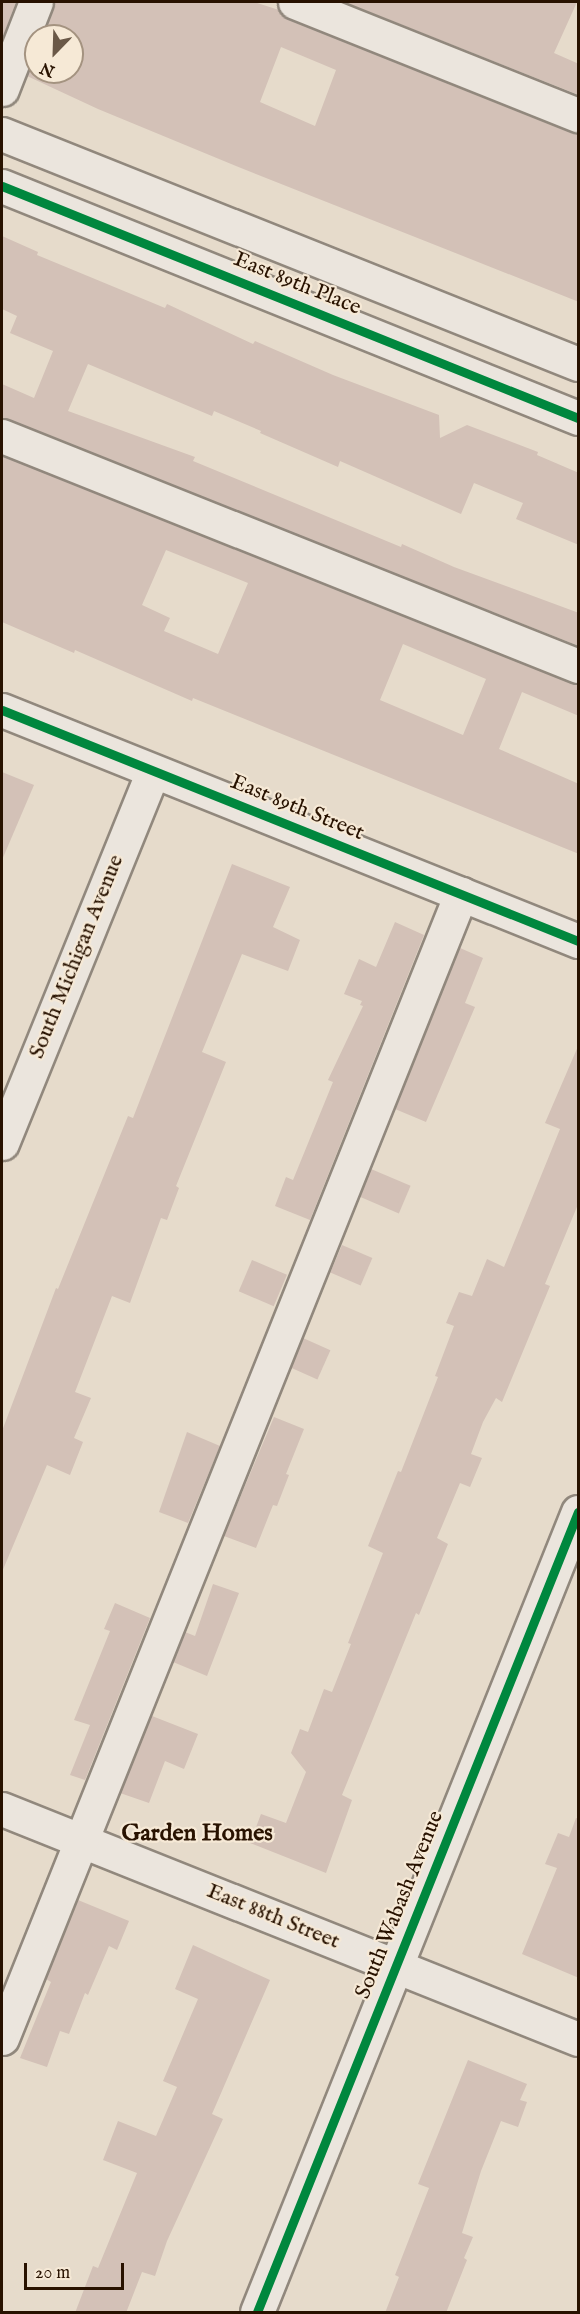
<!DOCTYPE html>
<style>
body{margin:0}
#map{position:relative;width:580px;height:2314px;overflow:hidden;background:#e6dbcb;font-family:"IM FELL English",serif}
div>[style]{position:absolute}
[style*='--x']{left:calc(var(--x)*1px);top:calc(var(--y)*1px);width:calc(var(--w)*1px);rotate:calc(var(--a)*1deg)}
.building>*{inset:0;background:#d3c1b7;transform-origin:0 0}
.roads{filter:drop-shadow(2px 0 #91887d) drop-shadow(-2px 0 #91887d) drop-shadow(0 2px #91887d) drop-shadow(0 -2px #91887d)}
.minor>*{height:33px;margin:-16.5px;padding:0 16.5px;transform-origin:16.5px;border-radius:16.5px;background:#ebe5dd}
.cycleway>*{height:9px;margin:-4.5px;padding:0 4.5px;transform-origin:4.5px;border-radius:4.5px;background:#00873e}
span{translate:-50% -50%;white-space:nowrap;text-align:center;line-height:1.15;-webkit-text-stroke:4.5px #f6e9d6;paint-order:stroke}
.street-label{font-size:22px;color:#281200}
.neighbourhood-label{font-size:24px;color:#281200;font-weight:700}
.frame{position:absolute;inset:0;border:3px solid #281200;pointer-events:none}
.north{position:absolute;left:24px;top:24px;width:60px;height:60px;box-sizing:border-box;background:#f6e9d6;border:2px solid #a49380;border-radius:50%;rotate:203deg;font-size:16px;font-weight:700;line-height:24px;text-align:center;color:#281200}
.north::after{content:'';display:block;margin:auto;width:21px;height:27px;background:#6a5847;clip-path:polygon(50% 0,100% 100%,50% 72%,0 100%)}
.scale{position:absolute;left:24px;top:2263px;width:100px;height:27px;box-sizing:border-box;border:3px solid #281200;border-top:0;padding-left:8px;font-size:18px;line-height:21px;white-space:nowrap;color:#281200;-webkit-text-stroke:4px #f6e9d6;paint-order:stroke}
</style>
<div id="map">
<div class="building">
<i style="clip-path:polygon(2px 2px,16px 2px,2px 39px)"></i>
<i style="clip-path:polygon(evenodd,54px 2px,254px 2px,279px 10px,288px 19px,579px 133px,579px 302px,236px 166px,98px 109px,27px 76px,36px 54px,36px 72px,72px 72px,72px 36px,43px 36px,54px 2px,281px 47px,336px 70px,315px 126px,260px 102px,281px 47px)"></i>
<i style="clip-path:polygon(344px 2px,577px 2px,554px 53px,579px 64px,579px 95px)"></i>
<i style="clip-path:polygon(2px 236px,38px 252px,37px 255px,165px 308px,167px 304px,253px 344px,255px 341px,333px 375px,439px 415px,440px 438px,467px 425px,538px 452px,537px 455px,579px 473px,579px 545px,516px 519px,523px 503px,474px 483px,461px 514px,340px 461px,338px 467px,260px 433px,261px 431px,214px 411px,212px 416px,88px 364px,68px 411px,195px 457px,193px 461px,401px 547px,402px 544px,454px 567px,579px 613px,579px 646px,2px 418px,2px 384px,34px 398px,53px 351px,10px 333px,17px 316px,2px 309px)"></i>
<i style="clip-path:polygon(evenodd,2px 456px,579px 684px,579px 716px,522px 692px,499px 749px,579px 784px,579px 854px,193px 698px,192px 701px,75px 650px,74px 653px,2px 622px,2px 456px,166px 550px,248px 583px,218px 654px,164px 631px,170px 618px,142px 605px,166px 550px,2px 456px,403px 644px,486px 679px,463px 735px,380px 700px,403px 644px)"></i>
<i style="clip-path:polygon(2px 772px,34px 785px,2px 860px)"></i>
<i style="clip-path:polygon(232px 864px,290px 887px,273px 927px,300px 940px,288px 971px,242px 954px,202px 1052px,226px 1062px,176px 1186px,179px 1188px,167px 1220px,161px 1218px,130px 1303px,112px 1296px,75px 1392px,91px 1398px,74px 1438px,83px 1442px,70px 1475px,47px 1465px,2px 1572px,2px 1431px,56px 1288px,58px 1289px,128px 1116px,133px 1118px)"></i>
<i style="clip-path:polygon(395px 922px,424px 935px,310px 1220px,275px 1206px,286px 1177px,293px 1180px,333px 1082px,328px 1080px,363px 1006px,360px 1005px,362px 1001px,344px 994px,359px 959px,376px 967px)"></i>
<i style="clip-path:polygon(460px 948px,483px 958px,465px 1003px,475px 1007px,426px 1122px,395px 1109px)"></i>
<i style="clip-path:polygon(579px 1044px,579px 1202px,545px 1284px,550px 1286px,502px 1402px,496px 1398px,483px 1422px,471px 1454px,482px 1458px,470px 1487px,460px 1483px,437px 1538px,448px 1544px,419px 1615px,416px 1613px,342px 1795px,352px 1800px,326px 1873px,250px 1843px,261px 1814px,286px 1823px,306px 1772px,291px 1753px,300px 1729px,308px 1732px,324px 1689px,332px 1692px,351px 1644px,348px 1643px,383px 1553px,368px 1546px,398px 1471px,401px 1472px,438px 1377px,435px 1376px,454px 1326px,446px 1323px,459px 1292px,472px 1296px,487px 1259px,504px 1267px,560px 1129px,545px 1123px)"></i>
<i style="left:371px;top:1169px;width:43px;height:30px;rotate:23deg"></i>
<i style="left:342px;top:1245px;width:33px;height:30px;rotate:23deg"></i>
<i style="left:252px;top:1260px;width:38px;height:34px;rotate:23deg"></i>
<i style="left:303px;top:1338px;width:30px;height:32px;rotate:24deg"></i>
<i style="clip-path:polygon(274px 1417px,304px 1429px,286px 1474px,289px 1475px,277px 1506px,273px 1505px,256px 1548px,224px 1536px)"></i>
<i style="clip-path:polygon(187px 1432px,220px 1446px,188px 1523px,159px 1512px)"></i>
<i style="clip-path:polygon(213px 1584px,239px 1593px,207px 1676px,173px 1662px,185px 1632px,195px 1636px)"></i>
<i style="clip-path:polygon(115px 1603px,150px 1618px,85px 1780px,70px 1775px,90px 1725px,74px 1720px,110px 1631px,104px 1629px)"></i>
<i style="clip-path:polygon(152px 1716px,198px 1734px,184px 1769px,165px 1761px,149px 1803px,120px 1793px)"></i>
<i style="clip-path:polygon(576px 1818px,579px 1819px,579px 1978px,522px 1954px,557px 1868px,545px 1864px,558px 1833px,569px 1837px)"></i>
<i style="clip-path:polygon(78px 1900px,129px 1921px,117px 1950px,109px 1946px,88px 1995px,85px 1993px,69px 2034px,60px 2031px,47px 2067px,20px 2058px,51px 1982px,46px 1979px)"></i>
<i style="clip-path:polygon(193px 1945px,270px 1980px,212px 2114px,223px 2119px,167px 2241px,155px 2276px,142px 2272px,126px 2313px,75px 2313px,93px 2266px,98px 2268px,137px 2173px,103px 2160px,118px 2121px,156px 2136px,177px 2087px,163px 2081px,198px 1999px,175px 1989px)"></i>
<i style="clip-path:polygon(468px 2060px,527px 2084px,520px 2100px,527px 2102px,518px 2127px,501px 2121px,481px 2171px,462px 2233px,473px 2237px,464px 2258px,467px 2260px,446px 2313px,385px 2313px,399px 2277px,395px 2275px,429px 2188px,418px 2184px)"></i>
</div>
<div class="roads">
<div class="minor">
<i style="--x:295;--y:2;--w:305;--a:21.8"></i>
<i style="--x:2;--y:89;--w:93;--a:-68.7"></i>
<i style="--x:2;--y:134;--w:620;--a:21.77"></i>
<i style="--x:2;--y:186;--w:621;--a:21.94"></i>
<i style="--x:2;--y:436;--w:620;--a:21.77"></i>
<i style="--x:2;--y:710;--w:621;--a:21.85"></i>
<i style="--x:2;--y:1143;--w:401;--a:-67.9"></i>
<i style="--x:2;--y:1809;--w:620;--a:21.77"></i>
<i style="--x:2;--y:2038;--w:1233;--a:-68.14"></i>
<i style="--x:257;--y:2312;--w:862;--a:-68.14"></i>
</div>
</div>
<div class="cycleway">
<i style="--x:2;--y:186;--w:621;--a:21.94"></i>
<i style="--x:2;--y:710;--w:621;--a:21.85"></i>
<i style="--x:257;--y:2312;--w:862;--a:-68.14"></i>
</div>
<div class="street-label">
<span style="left:297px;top:284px;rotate:22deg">East 89th Place</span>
<span style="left:297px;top:808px;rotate:22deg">East 89th Street</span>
<span style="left:77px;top:957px;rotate:-68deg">South Michigan Avenue</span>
<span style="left:400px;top:1905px;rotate:-68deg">South Wabash Avenue</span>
<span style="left:273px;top:1917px;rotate:22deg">East 88th Street</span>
</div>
<div class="neighbourhood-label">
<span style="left:197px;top:1834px">Garden Homes</span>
</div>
<div class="frame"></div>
<div class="north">N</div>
<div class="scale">20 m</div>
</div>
